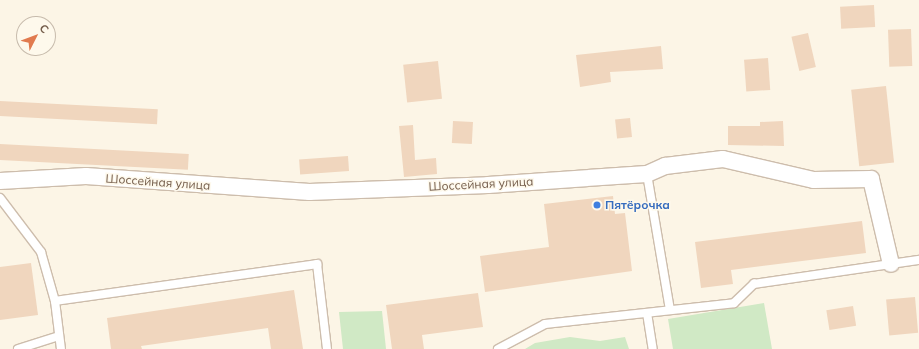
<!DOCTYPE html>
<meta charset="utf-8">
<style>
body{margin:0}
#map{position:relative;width:919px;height:349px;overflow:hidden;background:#fcf5e6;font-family:Mulish,sans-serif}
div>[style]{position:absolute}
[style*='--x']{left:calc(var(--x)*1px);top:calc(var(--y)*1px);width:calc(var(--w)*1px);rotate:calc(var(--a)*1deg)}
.green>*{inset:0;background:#d0e9c5}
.building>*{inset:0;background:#f0d6be;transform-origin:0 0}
.roads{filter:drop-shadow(1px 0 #cdbdac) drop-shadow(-1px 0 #cdbdac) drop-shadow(0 1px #cdbdac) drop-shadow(0 -1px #cdbdac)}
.lane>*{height:8px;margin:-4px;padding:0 4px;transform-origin:4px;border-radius:4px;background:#fff}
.street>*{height:16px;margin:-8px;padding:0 8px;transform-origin:8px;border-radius:8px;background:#fff}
.dots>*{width:11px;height:11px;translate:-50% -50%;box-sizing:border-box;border:2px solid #fef9ec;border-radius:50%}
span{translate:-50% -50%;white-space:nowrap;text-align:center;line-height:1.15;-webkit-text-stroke:3px #fef9ec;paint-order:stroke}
.street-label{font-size:12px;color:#745d4b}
.shop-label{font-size:12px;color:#366cbe;font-weight:700}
.left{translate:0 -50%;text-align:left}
.north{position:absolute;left:16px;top:16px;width:40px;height:40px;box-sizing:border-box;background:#fef9ec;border:1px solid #c7bbac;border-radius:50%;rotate:48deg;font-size:11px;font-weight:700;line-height:16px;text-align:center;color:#745d4b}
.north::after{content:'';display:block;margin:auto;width:14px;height:18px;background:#e17b4f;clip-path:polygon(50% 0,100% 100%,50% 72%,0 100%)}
</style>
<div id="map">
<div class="green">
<i style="clip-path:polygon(764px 303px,772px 349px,673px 349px,668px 319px)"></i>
<i style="clip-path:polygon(382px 311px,386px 349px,343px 349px,339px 312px)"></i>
<i style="clip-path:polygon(570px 337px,600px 341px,625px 337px,629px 349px,525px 349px,535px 343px)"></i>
</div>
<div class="building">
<i style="left:874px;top:5px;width:22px;height:34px;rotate:87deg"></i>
<i style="left:911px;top:29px;width:37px;height:23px;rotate:88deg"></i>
<i style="left:808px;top:33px;width:35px;height:17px;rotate:77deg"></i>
<i style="clip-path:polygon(661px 46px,663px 69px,610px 72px,611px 82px,580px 87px,576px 55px)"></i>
<i style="left:768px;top:58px;width:32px;height:24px;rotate:86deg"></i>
<i style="left:438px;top:61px;width:38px;height:35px;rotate:84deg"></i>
<i style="left:886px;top:86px;width:77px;height:35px;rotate:84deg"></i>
<i style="left:0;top:101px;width:158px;height:15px;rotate:3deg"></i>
<i style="left:630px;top:118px;width:19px;height:15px;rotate:84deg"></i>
<i style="left:453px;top:121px;width:20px;height:22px;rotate:3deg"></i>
<i style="clip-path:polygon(783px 121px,784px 146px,728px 145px,728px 126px,760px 126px,760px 122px)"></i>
<i style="clip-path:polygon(413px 125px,415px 160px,436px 158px,437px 174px,404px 177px,399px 126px)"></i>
<i style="left:0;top:144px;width:189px;height:16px;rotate:3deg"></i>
<i style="left:348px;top:156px;width:15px;height:49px;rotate:86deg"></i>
<i style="clip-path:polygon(613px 196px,615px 214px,625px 213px,632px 271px,485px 292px,480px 256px,549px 247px,544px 204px)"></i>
<i style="clip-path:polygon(862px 221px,866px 253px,731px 270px,733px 284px,701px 288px,695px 242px)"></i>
<i style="clip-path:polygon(31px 263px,38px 315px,0 320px,0 267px)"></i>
<i style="clip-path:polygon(294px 290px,303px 349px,271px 349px,268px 328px,141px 346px,142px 349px,111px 349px,107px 318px)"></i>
<i style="clip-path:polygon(478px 293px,483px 327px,422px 335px,424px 349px,392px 349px,386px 305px)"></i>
<i style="left:915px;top:297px;width:36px;height:29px;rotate:85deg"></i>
<i style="left:853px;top:306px;width:20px;height:27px;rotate:81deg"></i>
</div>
<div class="roads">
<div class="lane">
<i style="--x:647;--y:174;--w:138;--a:80.4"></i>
<i style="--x:0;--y:198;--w:68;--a:52.8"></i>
<i style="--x:41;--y:252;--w:51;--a:74.1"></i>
<i style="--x:55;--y:301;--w:48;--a:82.9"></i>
<i style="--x:55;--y:301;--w:265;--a:-8"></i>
<i style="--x:317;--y:264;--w:86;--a:83.3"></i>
<i style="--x:647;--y:313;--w:36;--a:81"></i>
<i style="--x:18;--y:349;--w:43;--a:-17.6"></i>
<i style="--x:498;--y:349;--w:53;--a:-28"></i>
<i style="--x:545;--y:324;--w:190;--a:-6.3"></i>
<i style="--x:734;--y:303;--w:28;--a:-44"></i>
<i style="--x:754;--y:284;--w:167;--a:-8.3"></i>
</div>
<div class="street">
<i style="--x:0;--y:181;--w:86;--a:-3.3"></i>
<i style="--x:86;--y:176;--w:224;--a:4.1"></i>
<i style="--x:309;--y:192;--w:179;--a:-2.2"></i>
<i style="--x:488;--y:185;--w:159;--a:-4"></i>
<i style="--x:647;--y:174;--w:20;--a:-24"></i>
<i style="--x:665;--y:166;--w:58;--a:-6.9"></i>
<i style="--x:723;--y:159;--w:93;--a:13"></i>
<i style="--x:814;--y:180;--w:57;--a:-1"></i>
<i style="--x:871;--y:179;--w:87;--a:76.8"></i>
</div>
</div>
<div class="dots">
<i style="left:597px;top:205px;background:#3f7fe0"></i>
</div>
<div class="street-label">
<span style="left:158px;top:182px;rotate:4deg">Шоссейная улица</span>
<span style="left:481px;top:184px;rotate:-3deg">Шоссейная улица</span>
</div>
<div class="shop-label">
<span class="left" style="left:605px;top:205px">Пятёрочка</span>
</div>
<div class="north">С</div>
</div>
